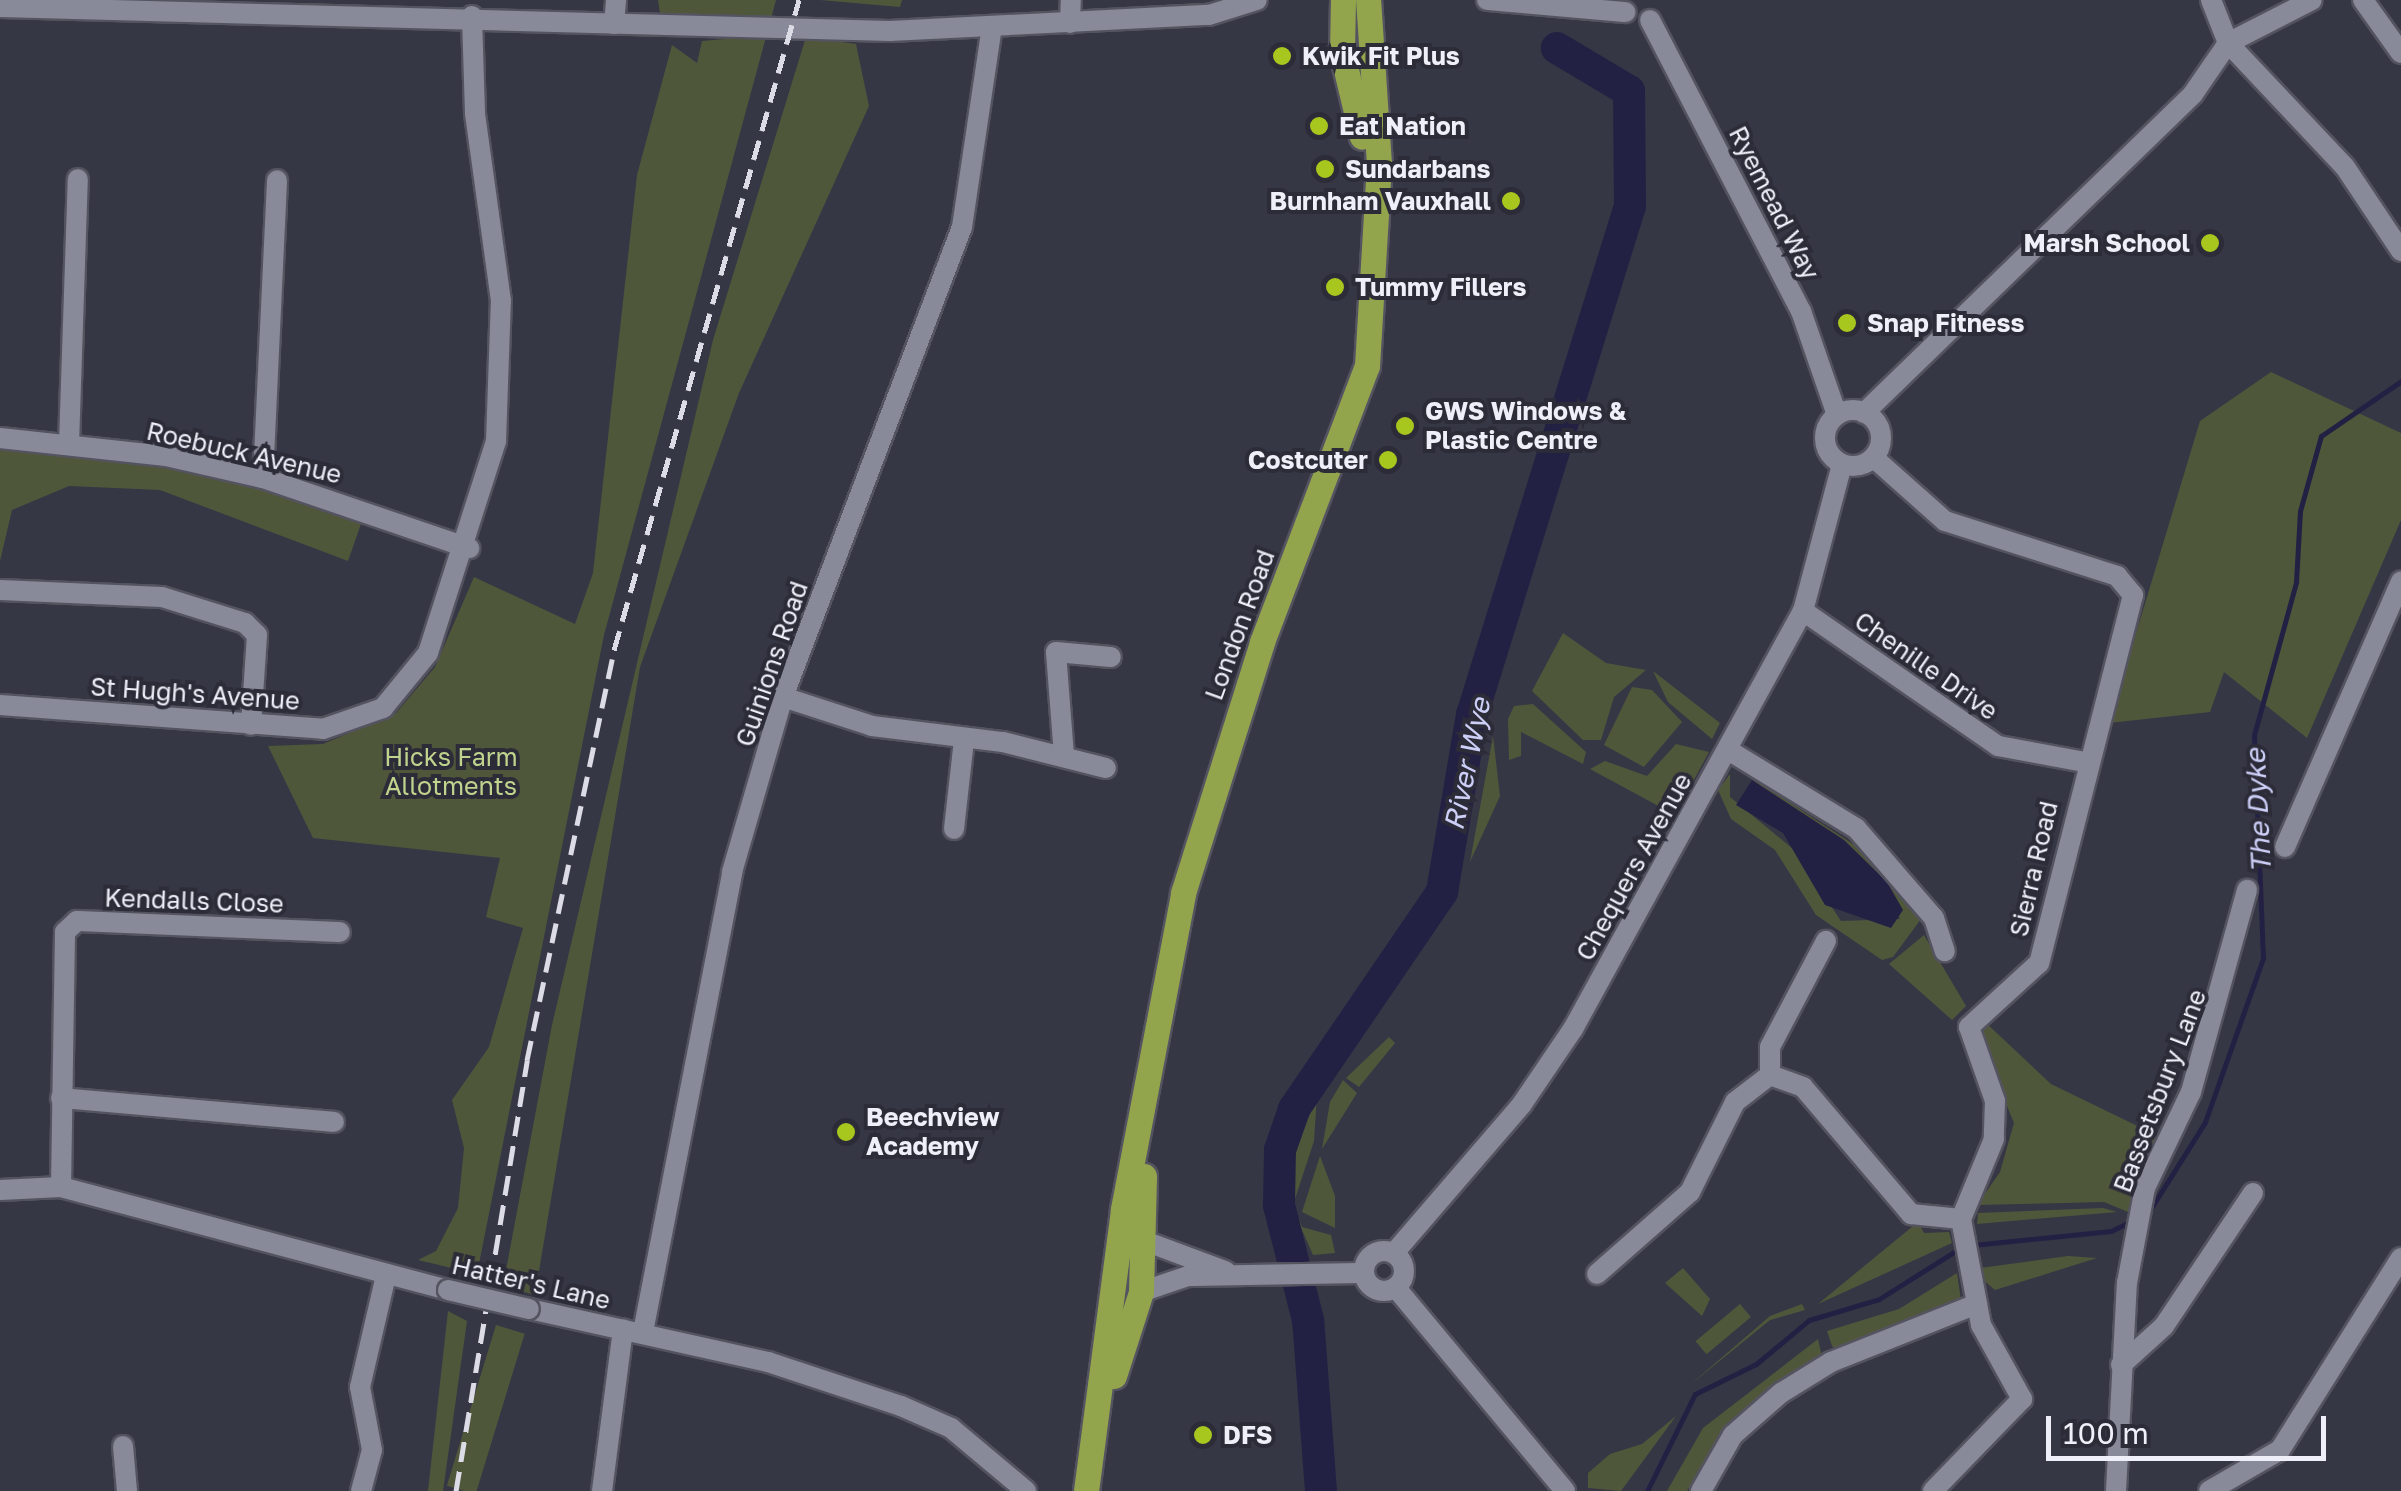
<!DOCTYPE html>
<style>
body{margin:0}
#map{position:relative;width:2401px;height:1491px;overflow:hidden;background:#363744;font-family:"Golos Text",sans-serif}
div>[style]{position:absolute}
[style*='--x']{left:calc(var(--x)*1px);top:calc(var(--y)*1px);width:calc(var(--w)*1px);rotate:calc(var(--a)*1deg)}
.green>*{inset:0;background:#4f573b;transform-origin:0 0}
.water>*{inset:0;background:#222144}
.stream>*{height:5px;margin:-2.5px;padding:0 2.5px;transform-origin:2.5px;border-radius:2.5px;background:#222144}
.river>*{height:32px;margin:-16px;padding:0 16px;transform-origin:16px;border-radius:16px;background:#222144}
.roads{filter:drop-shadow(2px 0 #535460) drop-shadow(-2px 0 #535460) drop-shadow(0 2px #535460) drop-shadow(0 -2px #535460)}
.minor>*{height:20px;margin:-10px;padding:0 10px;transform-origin:10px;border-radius:10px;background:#898a99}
.minor>.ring{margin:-10px;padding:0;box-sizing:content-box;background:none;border:20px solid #898a99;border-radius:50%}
.major>*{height:25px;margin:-12.5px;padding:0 12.5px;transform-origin:12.5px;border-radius:12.5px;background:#93a54c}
.rail>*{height:5px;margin-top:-2.5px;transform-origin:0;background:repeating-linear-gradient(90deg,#dbdce6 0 20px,transparent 0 30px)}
.bridges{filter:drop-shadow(2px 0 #535460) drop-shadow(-2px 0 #535460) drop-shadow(0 2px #535460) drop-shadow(0 -2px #535460)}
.minor-bridge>*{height:20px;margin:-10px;padding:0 10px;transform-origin:10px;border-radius:10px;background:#898a99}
.dots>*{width:28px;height:28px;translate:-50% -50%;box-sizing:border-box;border:5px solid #2c2c39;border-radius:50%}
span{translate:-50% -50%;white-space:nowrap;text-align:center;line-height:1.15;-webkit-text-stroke:8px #2c2c39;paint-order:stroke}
.poi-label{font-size:25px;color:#eeeff8;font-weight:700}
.left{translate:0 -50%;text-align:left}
.right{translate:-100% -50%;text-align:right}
.street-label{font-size:25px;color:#eeeff8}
.park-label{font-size:25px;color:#c1d48e}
.water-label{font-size:28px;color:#cdcff7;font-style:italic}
.scale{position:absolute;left:2046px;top:1416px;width:280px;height:45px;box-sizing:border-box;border:5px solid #eeeff8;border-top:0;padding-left:12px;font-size:30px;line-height:35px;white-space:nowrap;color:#eeeff8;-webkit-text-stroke:8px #2c2c39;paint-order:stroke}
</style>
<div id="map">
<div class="green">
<i style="clip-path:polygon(658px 0,776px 0,604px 635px,477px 1274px,418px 1260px,436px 1251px,458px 1208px,464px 1148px,452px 1100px,489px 1047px,523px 928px,486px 917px,500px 858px,313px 838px,268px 746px,323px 744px,396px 713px,435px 667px,474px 577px,575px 624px,593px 573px,637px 175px,672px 45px,697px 63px,702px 41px,736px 38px,741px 18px,660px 13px)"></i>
<i style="clip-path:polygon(820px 0,902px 0,900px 7px)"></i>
<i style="clip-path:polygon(806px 37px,856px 44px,869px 106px,739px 393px,640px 667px,535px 1295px,503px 1286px,552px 1025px,713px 340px)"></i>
<i style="clip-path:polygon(2271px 372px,2401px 433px,2401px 520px,2307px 738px,2224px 672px,2210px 712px,2109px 723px,2200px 421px)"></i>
<i style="clip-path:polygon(0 444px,77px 449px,267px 489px,362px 521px,348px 561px,160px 490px,69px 486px,12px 510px,0 561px)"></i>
<i style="clip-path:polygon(1563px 633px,1606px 663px,1646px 670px,1614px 697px,1601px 740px,1583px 740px,1532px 691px)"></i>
<i style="clip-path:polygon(1653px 671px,1720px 723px,1712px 739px,1668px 702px)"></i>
<i style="clip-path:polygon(1632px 687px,1652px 690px,1682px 722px,1644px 767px,1604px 745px)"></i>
<i style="clip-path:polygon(1533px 704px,1586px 752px,1583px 764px,1521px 732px,1521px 756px,1509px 760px,1508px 719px,1514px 706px)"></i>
<i style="clip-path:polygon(1493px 736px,1500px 796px,1470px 862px)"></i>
<i style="clip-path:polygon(1676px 744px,1709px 752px,1675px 815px,1590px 769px,1605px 761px,1647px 776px)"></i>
<i style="clip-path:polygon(1740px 770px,1856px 846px,1921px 919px,1893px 957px,1882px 960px,1816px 915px,1775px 850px,1731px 819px,1718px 790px,1730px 774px,1730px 797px,1793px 849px,1841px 921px,1900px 919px,1876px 875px)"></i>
<i style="clip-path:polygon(1924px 935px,1966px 1006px,1952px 1020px,1889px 964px)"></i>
<i style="clip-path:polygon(1985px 1022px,2051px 1084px,2158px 1136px,2146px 1166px,2131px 1161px,2122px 1180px,2137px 1188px,2128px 1212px,2104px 1202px,1977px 1205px,2000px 1172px,2014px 1123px,1977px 1033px)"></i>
<i style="clip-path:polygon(1389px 1037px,1395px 1043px,1359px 1087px,1346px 1078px)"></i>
<i style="clip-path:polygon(1343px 1080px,1357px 1093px,1322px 1149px,1330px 1102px)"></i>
<i style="clip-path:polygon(1317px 1095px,1314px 1141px,1293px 1205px,1302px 1227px,1331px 1235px,1335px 1253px,1313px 1255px,1283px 1187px)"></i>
<i style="clip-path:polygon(1320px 1156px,1335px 1196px,1335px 1228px,1302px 1212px)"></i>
<i style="clip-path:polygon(2103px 1208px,2117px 1212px,1977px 1224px,1978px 1213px)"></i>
<i style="clip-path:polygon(1918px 1222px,1924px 1233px,1949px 1232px,1952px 1243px,1818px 1304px)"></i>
<i style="clip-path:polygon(2068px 1256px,2097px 1258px,1995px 1290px,1981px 1278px,1980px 1268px)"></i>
<i style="clip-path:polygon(1683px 1268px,1710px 1299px,1702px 1316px,1665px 1283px)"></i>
<i style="clip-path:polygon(1957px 1273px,1961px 1300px,1838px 1352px,1832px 1346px,1827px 1331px,1899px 1309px)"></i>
<i style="left:1740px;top:1304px;width:17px;height:58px;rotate:50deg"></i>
<i style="clip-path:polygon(1802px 1304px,1805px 1310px,1770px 1320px,1690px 1385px,1770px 1316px)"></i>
<i style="clip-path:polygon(448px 1311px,467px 1321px,443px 1491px,428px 1491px)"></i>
<i style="left:496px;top:1325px;width:30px;height:168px;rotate:17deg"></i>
<i style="clip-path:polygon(1818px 1339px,1822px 1357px,1730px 1428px,1687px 1491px,1667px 1491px,1703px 1428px)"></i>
<i style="clip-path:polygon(1676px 1416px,1621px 1491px,1588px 1488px,1588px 1473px,1610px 1454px,1642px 1444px)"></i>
</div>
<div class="water">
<i style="clip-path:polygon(1752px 780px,1844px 840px,1887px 882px,1903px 910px,1891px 928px,1825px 905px,1783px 833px,1736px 805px)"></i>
</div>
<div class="stream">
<i style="--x:2148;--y:1213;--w:107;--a:-57.9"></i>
<i style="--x:2205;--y:1122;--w:174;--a:-70.5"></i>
<i style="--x:2263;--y:958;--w:223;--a:-92.3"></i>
<i style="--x:2254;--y:735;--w:159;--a:-74.6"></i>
<i style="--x:2296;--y:582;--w:71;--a:-86.8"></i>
<i style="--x:2300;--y:511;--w:78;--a:-74.4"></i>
<i style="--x:2321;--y:436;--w:97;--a:-34.5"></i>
<i style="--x:1973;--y:1245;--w:139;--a:-5.8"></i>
<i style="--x:2111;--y:1231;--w:25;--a:-26"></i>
<i style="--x:1647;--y:1491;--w:108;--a:-63.7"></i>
<i style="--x:1695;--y:1394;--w:68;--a:-26.2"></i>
<i style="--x:1756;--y:1364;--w:69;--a:-39.7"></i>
<i style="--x:1809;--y:1320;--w:73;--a:-16.7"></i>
<i style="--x:1879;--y:1299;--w:98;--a:-32.1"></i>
</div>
<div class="river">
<i style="--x:1321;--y:1491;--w:171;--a:-94.3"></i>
<i style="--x:1308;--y:1320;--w:119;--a:-104.2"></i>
<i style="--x:1279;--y:1205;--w:55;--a:-89"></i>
<i style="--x:1280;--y:1150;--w:43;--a:-71.1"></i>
<i style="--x:1294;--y:1109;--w:263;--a:-55.7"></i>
<i style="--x:1442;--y:892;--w:180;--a:-80.4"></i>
<i style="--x:1472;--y:715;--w:533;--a:-72.76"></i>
<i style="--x:1630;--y:206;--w:115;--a:-90.5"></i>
<i style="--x:1629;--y:91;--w:84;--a:-149.2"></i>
</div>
<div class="roads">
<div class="minor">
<i style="--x:1487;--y:0;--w:139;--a:5"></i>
<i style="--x:2211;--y:0;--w:46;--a:68.4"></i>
<i style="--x:2228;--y:43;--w:170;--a:46.7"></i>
<i style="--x:2345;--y:167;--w:101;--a:56.3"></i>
<i style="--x:2363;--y:0;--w:65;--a:54.4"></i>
<i style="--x:0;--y:7;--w:890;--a:1.54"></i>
<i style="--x:890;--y:31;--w:319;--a:-2.9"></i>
<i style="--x:1209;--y:15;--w:50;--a:-17.4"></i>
<i style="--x:1650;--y:20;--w:328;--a:62.6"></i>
<i style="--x:1801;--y:311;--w:110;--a:70.9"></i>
<i style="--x:1070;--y:23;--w:23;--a:-88"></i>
<i style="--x:614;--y:24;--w:24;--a:-85"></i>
<i class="ring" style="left:1825px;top:410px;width:36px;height:36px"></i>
<i style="--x:1864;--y:413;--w:458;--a:-44.1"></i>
<i style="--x:2193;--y:94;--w:62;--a:-55.5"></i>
<i style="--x:2228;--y:43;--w:94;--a:-27.1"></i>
<i style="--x:0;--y:438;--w:167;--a:6.2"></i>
<i style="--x:166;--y:456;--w:99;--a:12.8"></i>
<i style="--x:263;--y:478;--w:218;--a:18.8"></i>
<i style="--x:69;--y:444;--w:265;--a:-88.1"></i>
<i style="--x:1874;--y:458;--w:95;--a:41.6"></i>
<i style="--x:1945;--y:521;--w:181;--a:17.7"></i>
<i style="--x:2117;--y:576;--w:25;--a:50"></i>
<i style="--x:2133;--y:595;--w:380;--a:104.3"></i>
<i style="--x:2039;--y:963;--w:95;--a:137.6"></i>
<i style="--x:1969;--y:1027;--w:78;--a:70.6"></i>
<i style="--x:1995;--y:1101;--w:38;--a:92"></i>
<i style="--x:1994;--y:1139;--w:87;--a:112.4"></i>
<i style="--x:1961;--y:1219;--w:108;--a:79.3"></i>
<i style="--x:1981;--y:1325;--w:85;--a:61"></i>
<i style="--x:2022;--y:1399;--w:128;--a:134.1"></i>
<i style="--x:263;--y:478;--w:298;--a:-87.3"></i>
<i style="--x:0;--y:590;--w:162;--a:2.5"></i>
<i style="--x:162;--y:597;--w:87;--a:17.4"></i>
<i style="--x:245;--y:623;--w:17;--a:45"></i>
<i style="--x:257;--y:635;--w:90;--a:93.8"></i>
<i style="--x:1803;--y:611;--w:237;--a:34.7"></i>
<i style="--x:1998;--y:746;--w:87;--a:10.5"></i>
<i style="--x:783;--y:697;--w:94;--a:18"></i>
<i style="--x:872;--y:726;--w:132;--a:7"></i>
<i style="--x:1003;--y:742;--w:106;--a:14.2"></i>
<i style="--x:0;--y:705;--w:324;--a:4.2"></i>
<i style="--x:323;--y:729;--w:64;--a:-19.3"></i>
<i style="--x:383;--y:708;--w:71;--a:-50.7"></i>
<i style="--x:428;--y:653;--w:223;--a:-72.2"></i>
<i style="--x:496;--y:441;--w:140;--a:-88"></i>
<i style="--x:501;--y:301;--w:190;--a:-97.9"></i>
<i style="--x:475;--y:113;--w:97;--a:-91.8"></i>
<i style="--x:1728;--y:750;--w:150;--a:31.4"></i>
<i style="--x:1856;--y:828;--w:119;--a:49.1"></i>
<i style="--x:1934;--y:918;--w:35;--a:72"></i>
<i style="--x:1064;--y:756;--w:104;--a:-94.4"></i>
<i style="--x:1056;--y:652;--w:55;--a:5.2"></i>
<i style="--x:954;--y:829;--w:90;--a:-83.6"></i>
<i style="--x:2285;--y:847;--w:290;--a:-66.4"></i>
<i style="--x:1770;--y:1075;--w:28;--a:-90"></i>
<i style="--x:1770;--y:1047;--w:120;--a:-62.2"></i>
<i style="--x:61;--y:1098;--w:274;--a:5"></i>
<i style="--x:61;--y:1187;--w:255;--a:-89.1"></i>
<i style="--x:65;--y:932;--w:16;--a:-43"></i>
<i style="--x:77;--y:921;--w:263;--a:2.4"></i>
<i style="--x:0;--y:1190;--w:61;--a:-2.8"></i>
<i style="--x:61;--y:1187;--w:400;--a:14.9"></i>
<i style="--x:1134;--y:1248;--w:11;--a:-45"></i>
<i style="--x:1142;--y:1240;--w:89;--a:20.5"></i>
<i class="ring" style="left:1364px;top:1251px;width:20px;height:20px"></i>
<i style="--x:1394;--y:1253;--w:196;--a:-49.3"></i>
<i style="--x:1522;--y:1104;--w:91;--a:-55.8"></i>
<i style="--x:1573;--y:1029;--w:477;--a:-61.2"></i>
<i style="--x:1803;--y:611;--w:152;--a:-75.1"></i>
<i style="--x:1597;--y:1274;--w:124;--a:-41.4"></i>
<i style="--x:1690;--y:1192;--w:101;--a:-63.4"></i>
<i style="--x:1735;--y:1102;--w:44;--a:-37.6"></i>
<i style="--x:1770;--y:1075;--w:35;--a:20"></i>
<i style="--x:1803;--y:1087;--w:167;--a:49.6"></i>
<i style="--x:1911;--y:1214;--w:50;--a:5.7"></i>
<i style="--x:1396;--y:1288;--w:264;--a:50.2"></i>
<i style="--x:1141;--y:1292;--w:50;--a:-18.8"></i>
<i style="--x:1188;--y:1276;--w:175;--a:-1"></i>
<i style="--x:529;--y:1309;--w:245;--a:12.5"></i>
<i style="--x:768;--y:1362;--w:140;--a:18.3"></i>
<i style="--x:901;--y:1406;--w:55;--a:23.7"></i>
<i style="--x:951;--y:1428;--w:98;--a:40"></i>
<i style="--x:643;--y:1332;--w:469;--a:-79"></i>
<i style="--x:732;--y:872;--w:182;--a:-73.8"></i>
<i style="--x:783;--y:697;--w:503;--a:-69.15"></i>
<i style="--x:962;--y:227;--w:202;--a:-81.5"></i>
<i style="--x:2121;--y:1365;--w:58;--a:-42.2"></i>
<i style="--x:2164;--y:1326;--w:160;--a:-56.2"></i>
<i style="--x:123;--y:1446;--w:45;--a:84.9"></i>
<i style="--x:361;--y:1491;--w:42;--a:-75"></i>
<i style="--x:372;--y:1450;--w:64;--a:-100.8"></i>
<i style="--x:360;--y:1387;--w:115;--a:-76.9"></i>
<i style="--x:602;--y:1491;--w:163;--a:-82.6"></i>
<i style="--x:1701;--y:1491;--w:64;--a:-60.3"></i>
<i style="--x:1733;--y:1435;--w:64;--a:-41.2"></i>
<i style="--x:1781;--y:1393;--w:59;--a:-31.8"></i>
<i style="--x:1831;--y:1362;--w:157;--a:-21.7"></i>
<i style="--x:2116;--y:1491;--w:208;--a:-87"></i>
<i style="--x:2127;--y:1283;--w:97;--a:-79.3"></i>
<i style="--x:2145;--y:1188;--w:106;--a:-64.4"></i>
<i style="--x:2191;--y:1092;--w:210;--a:-74.5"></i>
<i style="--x:2209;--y:1491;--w:82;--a:-30"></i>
<i style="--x:2280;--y:1450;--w:227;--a:-57.8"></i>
</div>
<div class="major">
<i style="--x:1343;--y:0;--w:53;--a:91.1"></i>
<i style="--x:1342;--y:53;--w:86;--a:76.6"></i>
<i style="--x:1114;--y:1376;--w:88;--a:-72.2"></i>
<i style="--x:1141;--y:1292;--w:116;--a:-88.5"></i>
<i style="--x:1086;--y:1491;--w:284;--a:-82.5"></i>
<i style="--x:1123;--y:1209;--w:322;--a:-79.2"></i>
<i style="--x:1183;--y:893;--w:263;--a:-72.5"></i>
<i style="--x:1262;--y:642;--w:295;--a:-69.2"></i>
<i style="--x:1367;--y:366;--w:202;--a:-86.6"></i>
<i style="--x:1379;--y:164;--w:164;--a:-93.8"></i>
</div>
</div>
<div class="rail">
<i style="--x:456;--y:1491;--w:437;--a:-80.6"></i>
<i style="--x:527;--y:1060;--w:419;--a:-78"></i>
<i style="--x:614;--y:650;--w:676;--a:-74.11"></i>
</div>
<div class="bridges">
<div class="minor-bridge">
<i style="--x:448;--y:1290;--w:83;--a:13.2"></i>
</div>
</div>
<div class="dots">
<i style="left:1282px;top:56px;background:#a8c71e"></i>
<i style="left:1319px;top:126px;background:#a8c71e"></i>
<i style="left:1325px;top:169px;background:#a8c71e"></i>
<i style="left:1511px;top:201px;background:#a8c71e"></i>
<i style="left:2210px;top:243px;background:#a8c71e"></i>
<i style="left:1335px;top:287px;background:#a8c71e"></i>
<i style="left:1847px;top:323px;background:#a8c71e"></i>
<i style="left:1405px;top:426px;background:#a8c71e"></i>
<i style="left:1388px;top:460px;background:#a8c71e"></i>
<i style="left:846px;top:1132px;background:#a8c71e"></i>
<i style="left:1203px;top:1435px;background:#a8c71e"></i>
</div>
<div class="poi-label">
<span class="left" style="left:1302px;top:56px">Kwik Fit Plus</span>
<span class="left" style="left:1339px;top:126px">Eat Nation</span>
<span class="left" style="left:1345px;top:169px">Sundarbans</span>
<span class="right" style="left:1491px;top:201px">Burnham Vauxhall</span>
<span class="right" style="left:2190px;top:243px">Marsh School</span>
<span class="left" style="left:1355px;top:287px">Tummy Fillers</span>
<span class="left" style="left:1867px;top:323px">Snap Fitness</span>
<span class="left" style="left:1425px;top:426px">GWS Windows &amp;<br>Plastic Centre</span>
<span class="right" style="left:1368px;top:460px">Costcuter</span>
<span class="left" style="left:866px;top:1132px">Beechview<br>Academy</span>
<span class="left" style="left:1223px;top:1435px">DFS</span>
</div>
<div class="street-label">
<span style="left:1774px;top:203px;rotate:63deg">Ryemead Way</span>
<span style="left:244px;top:453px;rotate:13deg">Roebuck Avenue</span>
<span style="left:1240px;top:625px;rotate:-70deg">London Road</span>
<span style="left:772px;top:664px;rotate:-71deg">Guinions Road</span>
<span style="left:1926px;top:666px;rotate:35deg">Chenille Drive</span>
<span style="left:195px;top:694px;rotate:4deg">St Hugh's Avenue</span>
<span style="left:1634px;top:867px;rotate:-61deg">Chequers Avenue</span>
<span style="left:2034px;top:869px;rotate:-77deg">Sierra Road</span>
<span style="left:194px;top:901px;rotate:2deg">Kendalls Close</span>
<span style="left:2160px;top:1091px;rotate:-69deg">Bassetsbury Lane</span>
<span style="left:531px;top:1283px;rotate:13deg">Hatter's Lane</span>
</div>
<div class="park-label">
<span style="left:451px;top:772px">Hicks Farm<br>Allotments</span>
</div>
<div class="water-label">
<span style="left:1467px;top:764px;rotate:-78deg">River Wye</span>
<span style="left:2258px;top:811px;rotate:-93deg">The Dyke</span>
</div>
<div class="scale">100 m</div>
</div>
